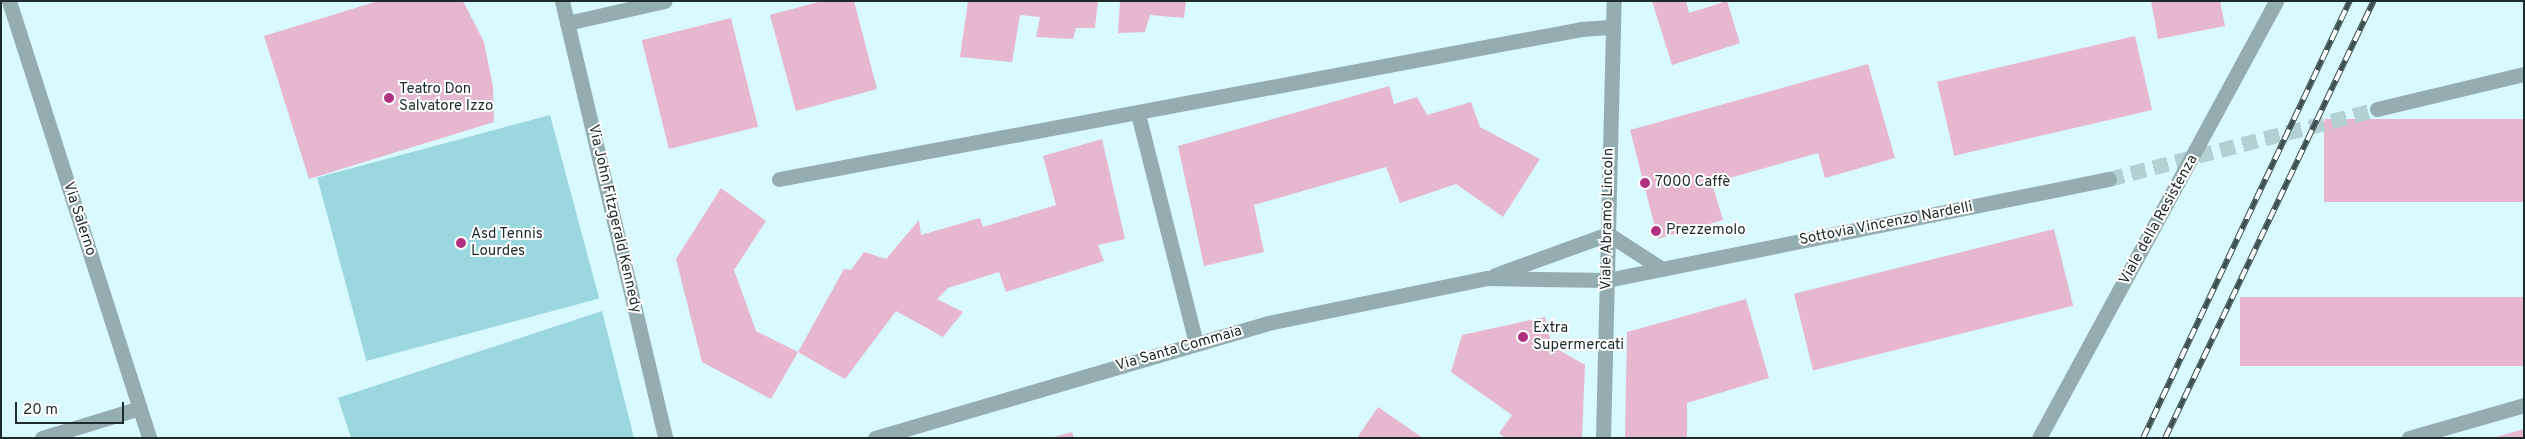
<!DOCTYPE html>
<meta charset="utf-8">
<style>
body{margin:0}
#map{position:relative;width:2525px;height:439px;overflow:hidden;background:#d8f9fd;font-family:Overpass,sans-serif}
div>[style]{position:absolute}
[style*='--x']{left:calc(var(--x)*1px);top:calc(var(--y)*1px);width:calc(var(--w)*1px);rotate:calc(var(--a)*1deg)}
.green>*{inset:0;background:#9bd7de;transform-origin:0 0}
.building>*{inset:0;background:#e7b7cf;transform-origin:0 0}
.minor-tunnel>*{height:15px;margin-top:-7.5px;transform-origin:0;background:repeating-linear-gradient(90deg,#b3d0d3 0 15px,transparent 0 23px)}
.minor>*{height:15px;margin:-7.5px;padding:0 7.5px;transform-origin:7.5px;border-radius:7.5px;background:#94adb0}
.rail>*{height:5.5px;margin-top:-2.75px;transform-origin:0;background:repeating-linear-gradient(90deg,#fff 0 11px,#3e4f50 0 22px);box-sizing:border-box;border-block:1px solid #3e4f50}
.dots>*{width:14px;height:14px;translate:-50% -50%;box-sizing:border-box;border:2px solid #fff;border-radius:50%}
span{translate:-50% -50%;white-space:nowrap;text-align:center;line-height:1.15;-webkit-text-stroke:4px #fff;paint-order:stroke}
.poi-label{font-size:15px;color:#1e2b2c}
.left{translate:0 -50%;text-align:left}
.street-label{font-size:15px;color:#1e2b2c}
.frame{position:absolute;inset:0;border:2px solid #1e2b2c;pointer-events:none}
.scale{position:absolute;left:15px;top:402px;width:109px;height:22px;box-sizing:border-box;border:2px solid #1e2b2c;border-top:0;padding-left:6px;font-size:15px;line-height:18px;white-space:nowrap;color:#1e2b2c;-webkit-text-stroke:4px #fff;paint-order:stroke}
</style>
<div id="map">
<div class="green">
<i style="left:550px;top:115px;width:190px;height:241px;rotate:75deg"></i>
<i style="clip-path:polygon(602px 311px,634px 438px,351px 438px,338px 398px)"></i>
</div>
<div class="building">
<i style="clip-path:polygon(378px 1px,463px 1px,484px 42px,493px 87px,494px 122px,309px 179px,264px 36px)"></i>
<i style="clip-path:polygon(822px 1px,854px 1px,877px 89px,796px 111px,770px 15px)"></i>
<i style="clip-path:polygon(968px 1px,1098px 1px,1095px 28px,1076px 28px,1073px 39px,1036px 37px,1040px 17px,1020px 15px,1012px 62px,960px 57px)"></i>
<i style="clip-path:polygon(1120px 1px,1186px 1px,1184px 18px,1150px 15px,1145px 32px,1118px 33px)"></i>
<i style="clip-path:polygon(1652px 1px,1686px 1px,1689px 13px,1727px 1px,1740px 43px,1672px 65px)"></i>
<i style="clip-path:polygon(2151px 1px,2220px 1px,2225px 26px,2158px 39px)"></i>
<i style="left:731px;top:18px;width:112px;height:92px;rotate:76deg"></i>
<i style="left:2135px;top:36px;width:76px;height:203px;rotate:77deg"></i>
<i style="clip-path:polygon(1868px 64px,1895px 158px,1825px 178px,1818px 153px,1712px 183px,1723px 220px,1658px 239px,1630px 130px)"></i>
<i style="clip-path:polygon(1389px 86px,1394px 104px,1417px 97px,1427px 115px,1471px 102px,1480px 127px,1540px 159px,1503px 217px,1456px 184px,1400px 203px,1386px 167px,1254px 205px,1264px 252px,1204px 266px,1178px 146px)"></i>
<i style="left:2524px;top:119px;width:83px;height:200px;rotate:90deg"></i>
<i style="clip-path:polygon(1102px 139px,1125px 239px,1098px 245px,1104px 261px,1006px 292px,999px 272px,948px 288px,937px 299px,963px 312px,943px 337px,896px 311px,845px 379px,798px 352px,844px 269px,851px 270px,864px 252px,886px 259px,919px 220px,921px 235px,980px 218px,983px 227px,1056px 205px,1043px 156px)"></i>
<i style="clip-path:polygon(721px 188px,766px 221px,734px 270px,756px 331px,798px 352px,771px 399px,702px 362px,676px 259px)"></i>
<i style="left:2054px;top:229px;width:79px;height:268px;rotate:76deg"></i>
<i style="left:2524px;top:297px;width:69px;height:284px;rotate:90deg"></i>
<i style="clip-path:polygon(1746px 299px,1769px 378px,1687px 403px,1687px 438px,1625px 438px,1627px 332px)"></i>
<i style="clip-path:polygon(1545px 317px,1552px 346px,1585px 365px,1582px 438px,1505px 438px,1499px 433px,1512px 415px,1451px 372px,1462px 335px)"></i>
<i style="clip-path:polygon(1378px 407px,1423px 438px,1357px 438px)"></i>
<i style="clip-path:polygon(2524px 429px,2524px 438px,2496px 438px,2496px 437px)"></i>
<i style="clip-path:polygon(1072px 432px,1074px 438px,1054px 438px,1054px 437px)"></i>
</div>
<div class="minor-tunnel">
<i style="--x:2109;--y:179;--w:277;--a:-14.6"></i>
</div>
<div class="minor">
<i style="--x:9;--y:1;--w:459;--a:72.2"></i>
<i style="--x:562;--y:1;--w:449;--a:76.7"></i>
<i style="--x:567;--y:23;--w:100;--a:-12.7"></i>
<i style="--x:2377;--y:109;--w:151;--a:-13.4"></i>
<i style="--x:1138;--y:114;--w:237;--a:75.8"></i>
<i style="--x:779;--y:179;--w:816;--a:-10.59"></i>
<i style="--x:1581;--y:29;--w:32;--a:-4"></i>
<i style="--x:1495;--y:275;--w:120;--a:-19.9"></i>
<i style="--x:1608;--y:234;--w:64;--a:32.9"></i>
<i style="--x:42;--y:438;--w:102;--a:-17"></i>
<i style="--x:875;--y:438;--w:409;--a:-16.3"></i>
<i style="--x:1268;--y:323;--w:224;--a:-11.6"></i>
<i style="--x:1487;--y:278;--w:120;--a:1"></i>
<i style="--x:1607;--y:280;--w:512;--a:-11.38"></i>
<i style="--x:1603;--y:438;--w:437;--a:-88.6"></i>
<i style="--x:2039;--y:438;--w:497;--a:-61.5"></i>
<i style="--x:2409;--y:438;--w:120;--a:-16"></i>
</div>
<div class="rail">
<i style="--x:2143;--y:438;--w:484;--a:-64.7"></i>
<i style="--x:2165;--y:438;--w:484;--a:-64.5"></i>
</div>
<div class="dots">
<i style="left:389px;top:98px;background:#b0317f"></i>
<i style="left:1645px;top:183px;background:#b0317f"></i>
<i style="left:1656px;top:231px;background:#b0317f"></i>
<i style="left:461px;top:243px;background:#b0317f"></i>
<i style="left:1523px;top:337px;background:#b0317f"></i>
</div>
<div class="poi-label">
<span class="left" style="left:399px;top:98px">Teatro Don<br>Salvatore Izzo</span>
<span class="left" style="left:1655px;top:183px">7000 Caffè</span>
<span class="left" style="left:1666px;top:231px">Prezzemolo</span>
<span class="left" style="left:471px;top:243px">Asd Tennis<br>Lourdes</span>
<span class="left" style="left:1533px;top:337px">Extra<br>Supermercati</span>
</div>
<div class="street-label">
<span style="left:79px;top:219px;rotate:72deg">Via Salerno</span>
<span style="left:614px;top:219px;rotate:77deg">Via John Fitzgerald Kennedy</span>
<span style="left:1608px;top:219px;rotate:-89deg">Viale Abramo Lincoln</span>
<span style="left:2159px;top:220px;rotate:-61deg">Viale della Resistenza</span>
<span style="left:1886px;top:224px;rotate:-11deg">Sottovia Vincenzo Nardelli</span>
<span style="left:1179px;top:349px;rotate:-16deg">Via Santa Commaia</span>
</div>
<div class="frame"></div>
<div class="scale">20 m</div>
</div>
